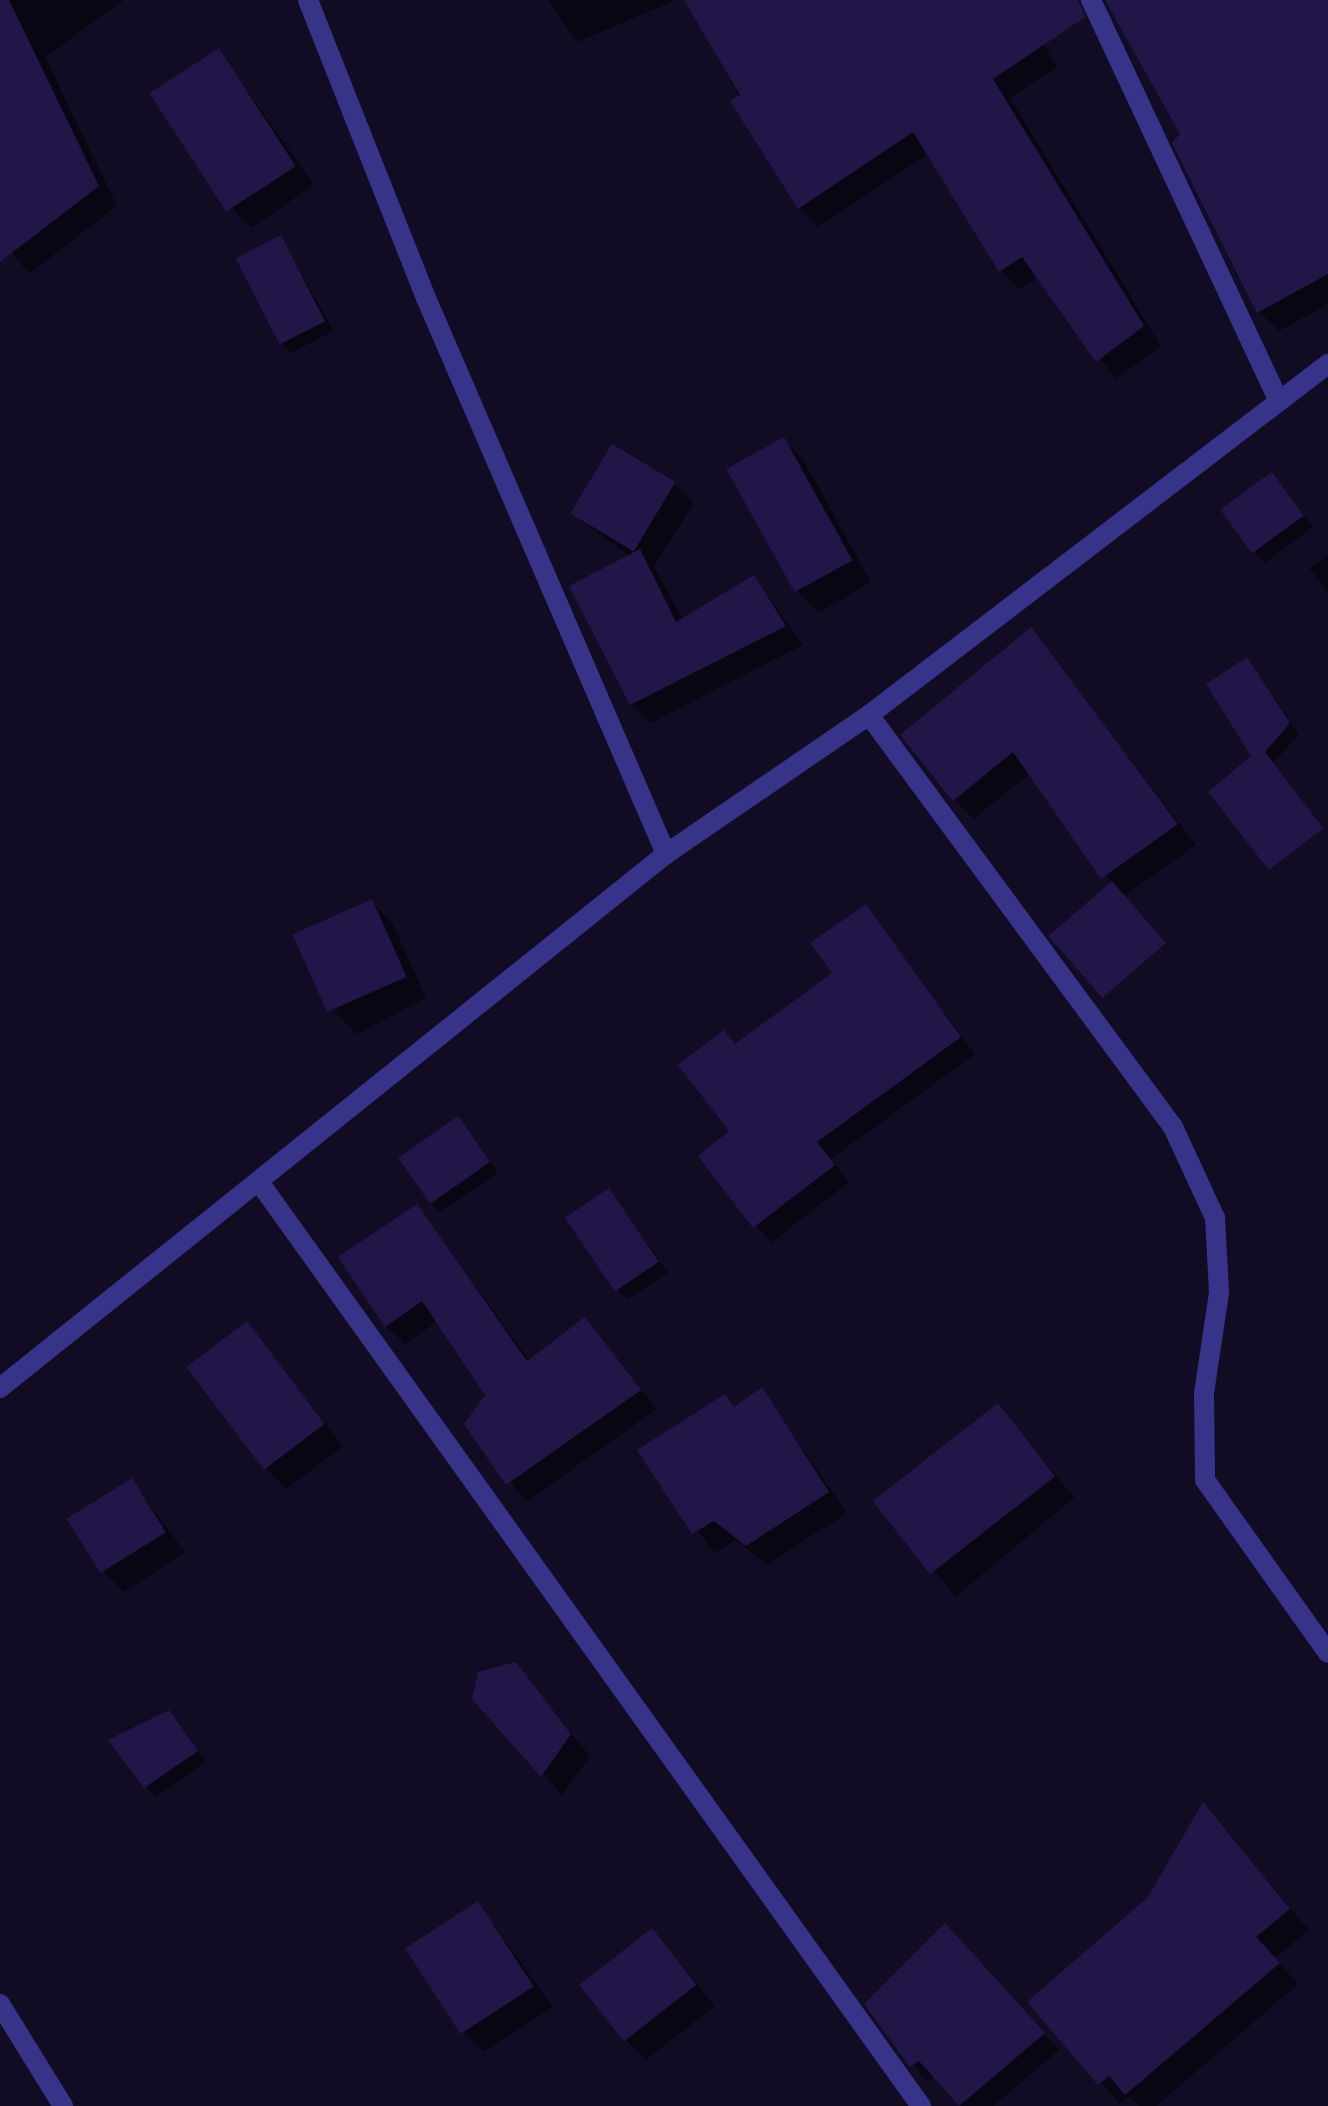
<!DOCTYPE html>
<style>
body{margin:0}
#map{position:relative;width:1328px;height:2106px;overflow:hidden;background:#110c24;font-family:Mulish,sans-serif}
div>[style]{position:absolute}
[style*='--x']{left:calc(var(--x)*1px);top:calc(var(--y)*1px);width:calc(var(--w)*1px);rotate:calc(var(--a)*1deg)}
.shadow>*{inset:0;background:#0007;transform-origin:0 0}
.building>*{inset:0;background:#211647;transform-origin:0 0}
.minor>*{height:20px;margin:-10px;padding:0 10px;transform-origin:10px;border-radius:10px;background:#373388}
span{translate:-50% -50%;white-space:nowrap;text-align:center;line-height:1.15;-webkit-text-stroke:7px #110c24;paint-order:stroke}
</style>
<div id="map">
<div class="shadow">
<i style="clip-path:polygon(0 0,124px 0,45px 57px,117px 206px,29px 274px,0 237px)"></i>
<i style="clip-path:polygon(548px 0,677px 0,577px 42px)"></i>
<i style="clip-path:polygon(687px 0,1017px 0,1057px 67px,1010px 98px,1161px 346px,1116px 379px,1038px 277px,1019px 289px,1000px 270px,929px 153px,818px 227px,799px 208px)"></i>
<i style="clip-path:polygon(1108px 0,1328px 0,1328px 304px,1279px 331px,1259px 312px,1182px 134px)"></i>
<i style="clip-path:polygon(219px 51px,314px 185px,251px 228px,233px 210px)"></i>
<i style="clip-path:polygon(281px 238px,334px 331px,291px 353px,281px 343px)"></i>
<i style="clip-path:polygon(783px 439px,803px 459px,871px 582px,819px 613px,799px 593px,728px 468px)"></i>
<i style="clip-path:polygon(1271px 474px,1313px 527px,1265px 563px,1255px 553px)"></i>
<i style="clip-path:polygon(674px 483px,694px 503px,654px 566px,683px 620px,754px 577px,803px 645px,650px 723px,631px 704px,630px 557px,572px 513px)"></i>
<i style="clip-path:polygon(1328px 556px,1328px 592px,1309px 568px)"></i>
<i style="clip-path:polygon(1031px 630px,1196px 845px,1123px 897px,1030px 773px,974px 819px,954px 799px)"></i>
<i style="clip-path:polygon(1247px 659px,1299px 734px,1266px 771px)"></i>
<i style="clip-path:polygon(372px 902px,392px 922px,426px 998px,357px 1034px,337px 1014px,299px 942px)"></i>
<i style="clip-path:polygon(865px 907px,975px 1054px,831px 1159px,849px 1182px,771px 1243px,701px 1156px,732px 1132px,724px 1033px,737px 1045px,835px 973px)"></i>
<i style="clip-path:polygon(458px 1119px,498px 1173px,440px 1212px,430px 1202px)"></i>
<i style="clip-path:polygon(609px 1190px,668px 1273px,627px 1299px,617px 1289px)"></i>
<i style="clip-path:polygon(417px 1207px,530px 1361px,584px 1320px,657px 1409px,526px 1502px,466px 1424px,488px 1395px,438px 1321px,405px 1344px,386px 1326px)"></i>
<i style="clip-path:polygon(247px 1324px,343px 1446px,286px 1489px,266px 1469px)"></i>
<i style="clip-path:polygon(762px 1390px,847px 1513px,767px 1565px,736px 1540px,714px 1553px,640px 1451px,725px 1397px,736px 1408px)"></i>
<i style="left:998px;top:1406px;width:119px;height:155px;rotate:50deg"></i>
<i style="clip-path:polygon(131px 1480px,185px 1552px,124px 1592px,104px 1572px)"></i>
<i style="clip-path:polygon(515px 1664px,590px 1756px,562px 1795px,475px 1698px)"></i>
<i style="clip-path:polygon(169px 1712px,206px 1762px,156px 1797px,146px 1787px)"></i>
<i style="clip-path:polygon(1203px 1805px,1309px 1930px,1275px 1958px,1298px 1984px,1156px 2106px,1139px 2106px,1129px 2096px,1120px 2104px,1029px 2002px,1149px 1899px)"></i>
<i style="clip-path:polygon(478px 1903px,553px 2007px,483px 2052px,463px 2032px)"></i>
<i style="clip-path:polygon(652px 1930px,715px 2006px,646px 2060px,626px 2040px)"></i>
<i style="clip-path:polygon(961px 1942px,1059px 2050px,993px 2106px,962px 2106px,936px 2076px,927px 2082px,866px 2004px)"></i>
</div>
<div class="building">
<i style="clip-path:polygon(0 0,9px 0,99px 186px,0 262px)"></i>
<i style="clip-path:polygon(684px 0,1078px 0,1085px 17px,993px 79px,1144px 326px,1096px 362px,1022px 257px,999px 272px,913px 132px,798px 209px,730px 101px,740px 95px)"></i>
<i style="clip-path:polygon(1105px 0,1328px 0,1328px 274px,1257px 313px,1172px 143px,1180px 134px)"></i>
<i style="left:219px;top:48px;width:141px;height:83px;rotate:57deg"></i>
<i style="left:281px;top:235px;width:97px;height:51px;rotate:63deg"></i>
<i style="left:784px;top:437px;width:141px;height:66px;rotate:61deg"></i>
<i style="left:612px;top:444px;width:74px;height:81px;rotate:31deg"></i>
<i style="left:1272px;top:472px;width:54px;height:64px;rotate:54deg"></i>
<i style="clip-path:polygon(640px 549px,676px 622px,754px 575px,786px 626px,630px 705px,569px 586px)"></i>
<i style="clip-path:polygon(1031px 627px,1178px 824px,1101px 879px,1013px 752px,953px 801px,900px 735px)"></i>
<i style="clip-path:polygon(1247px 657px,1290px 723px,1265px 752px,1323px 828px,1269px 870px,1208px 792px,1251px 756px,1206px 684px)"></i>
<i style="left:1112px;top:881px;width:82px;height:84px;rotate:49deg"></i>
<i style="left:372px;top:899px;width:85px;height:87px;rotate:66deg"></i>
<i style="clip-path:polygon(866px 904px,961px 1037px,817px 1142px,835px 1165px,753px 1228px,698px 1156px,729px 1131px,678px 1065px,724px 1030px,735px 1044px,832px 973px,810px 943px)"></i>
<i style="left:458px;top:1116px;width:56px;height:73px;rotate:55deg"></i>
<i style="left:609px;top:1188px;width:89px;height:53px;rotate:56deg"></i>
<i style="clip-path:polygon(417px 1204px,527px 1361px,585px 1317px,641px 1390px,506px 1485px,464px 1424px,485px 1395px,422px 1301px,385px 1327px,338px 1257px)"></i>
<i style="left:247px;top:1321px;width:129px;height:76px;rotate:53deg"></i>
<i style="clip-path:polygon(762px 1387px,829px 1492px,746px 1546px,714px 1521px,692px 1534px,637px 1450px,725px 1394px,734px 1407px)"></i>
<i style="left:998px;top:1403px;width:93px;height:159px;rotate:52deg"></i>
<i style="left:132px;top:1478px;width:64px;height:77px;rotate:58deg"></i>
<i style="clip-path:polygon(516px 1662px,571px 1734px,541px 1777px,472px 1699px,478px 1672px)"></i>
<i style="clip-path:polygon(169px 1710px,198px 1751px,144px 1788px,108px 1740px)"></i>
<i style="clip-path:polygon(1203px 1802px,1290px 1909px,1256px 1937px,1280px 1963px,1125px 2095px,1109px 2076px,1098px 2085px,1027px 2002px,1148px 1897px)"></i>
<i style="left:478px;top:1901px;width:102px;height:87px;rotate:57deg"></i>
<i style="clip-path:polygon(945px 1923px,1045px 2033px,959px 2106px,919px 2061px,910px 2067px,864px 2004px)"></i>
<i style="left:652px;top:1928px;width:72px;height:92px;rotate:52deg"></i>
</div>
<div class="minor">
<i style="--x:308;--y:0;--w:321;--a:68.4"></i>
<i style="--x:426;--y:298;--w:606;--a:66.65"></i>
<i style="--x:1091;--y:0;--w:443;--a:64.9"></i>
<i style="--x:869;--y:715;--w:512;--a:53.58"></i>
<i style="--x:1173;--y:1127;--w:100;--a:65.2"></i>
<i style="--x:1215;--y:1218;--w:75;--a:86.9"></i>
<i style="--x:1219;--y:1293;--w:101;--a:98.5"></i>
<i style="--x:1204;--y:1393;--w:87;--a:89.3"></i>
<i style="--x:1205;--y:1480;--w:212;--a:54.6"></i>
<i style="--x:262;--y:1186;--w:1132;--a:54.39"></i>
<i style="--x:0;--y:1388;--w:854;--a:-38.72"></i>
<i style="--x:666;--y:854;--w:246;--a:-34.4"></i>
<i style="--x:869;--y:715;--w:578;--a:-37.41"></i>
<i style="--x:0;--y:2004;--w:120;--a:58.3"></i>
</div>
</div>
